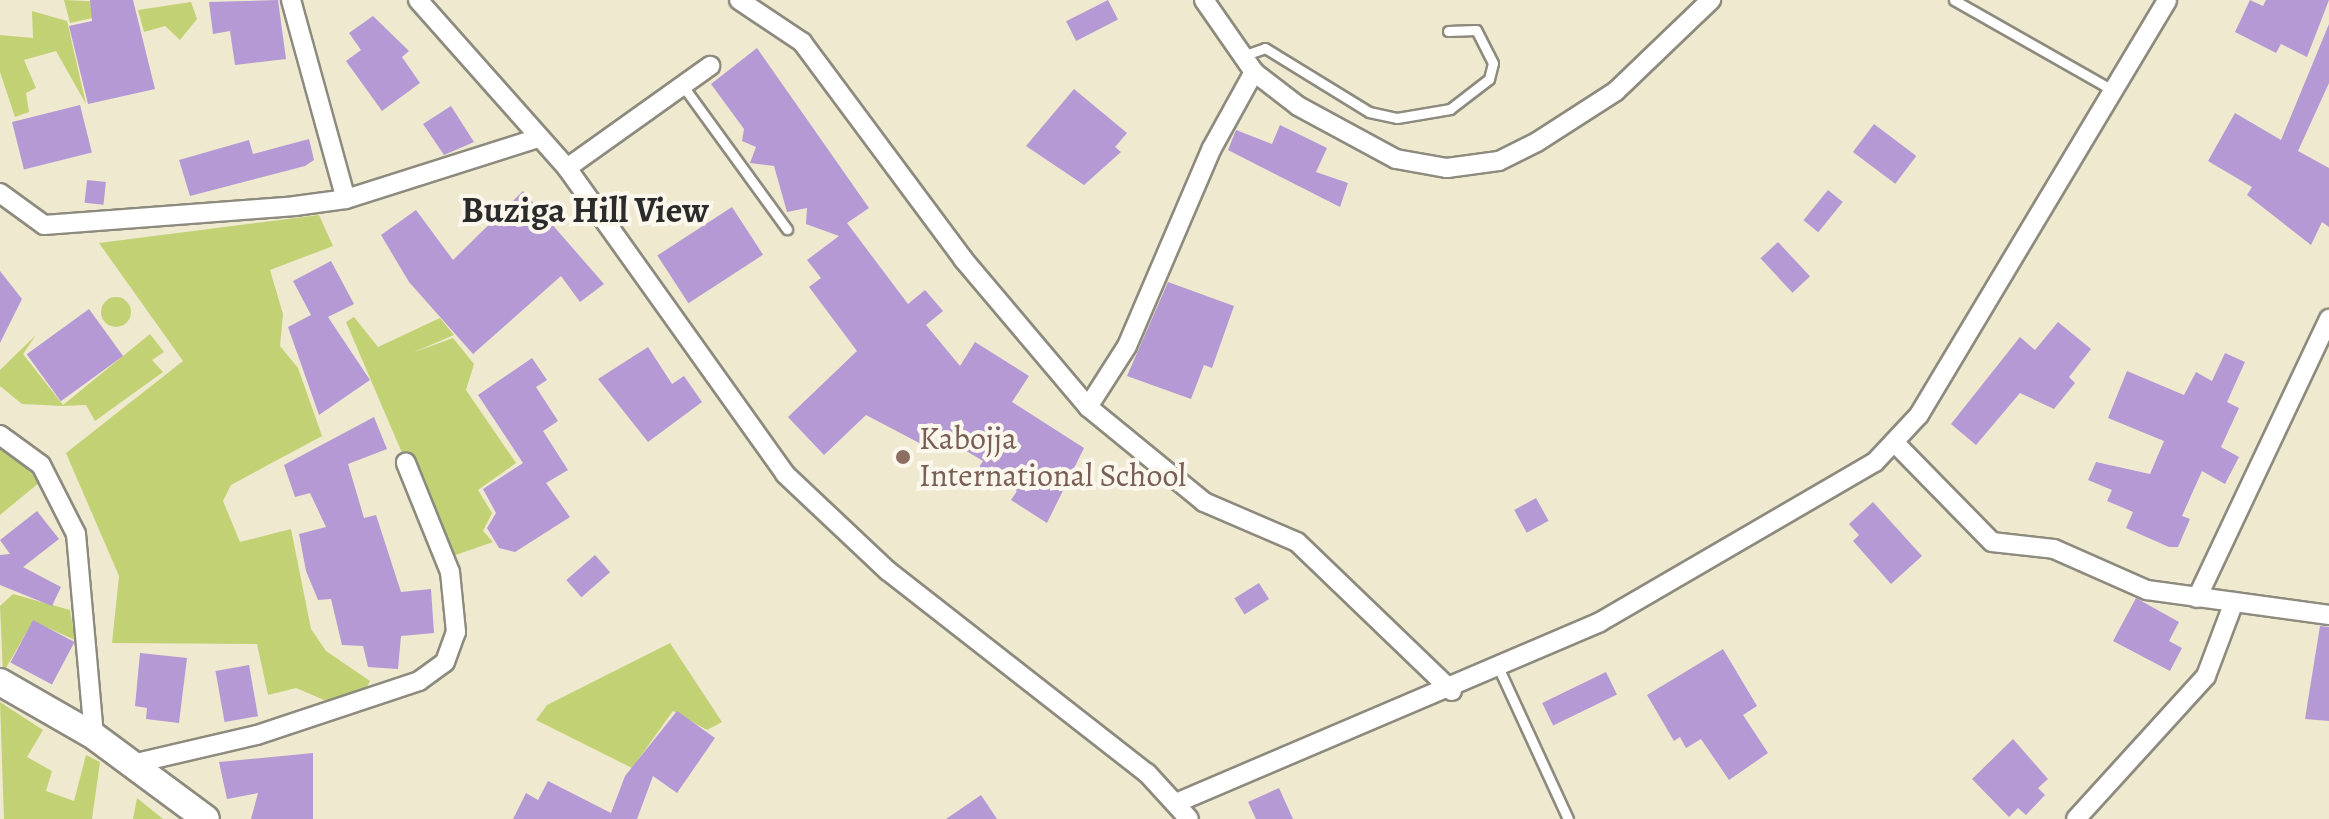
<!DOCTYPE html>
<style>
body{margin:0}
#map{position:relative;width:2329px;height:819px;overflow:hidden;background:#efe9d0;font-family:Alegreya,serif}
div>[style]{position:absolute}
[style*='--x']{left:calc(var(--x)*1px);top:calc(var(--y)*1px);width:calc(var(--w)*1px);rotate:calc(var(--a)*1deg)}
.green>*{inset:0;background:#c2d174}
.round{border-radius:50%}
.building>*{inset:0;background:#b499d4;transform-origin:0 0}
.roads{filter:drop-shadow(2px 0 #8d8a7e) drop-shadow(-2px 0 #8d8a7e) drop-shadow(0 2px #8d8a7e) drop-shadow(0 -2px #8d8a7e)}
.lane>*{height:9px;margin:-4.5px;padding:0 4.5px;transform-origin:4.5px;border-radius:4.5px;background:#fff}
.street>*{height:18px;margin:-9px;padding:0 9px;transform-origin:9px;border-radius:9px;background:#fff}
.secondary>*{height:26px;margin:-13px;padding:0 13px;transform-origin:13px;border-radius:13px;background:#fff}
.dots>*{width:22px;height:22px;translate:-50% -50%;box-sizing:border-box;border:4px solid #fbf7ec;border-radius:50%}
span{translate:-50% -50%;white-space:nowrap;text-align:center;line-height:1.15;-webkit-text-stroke:8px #fbf7ec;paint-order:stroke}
.education-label{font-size:32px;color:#785e54}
.left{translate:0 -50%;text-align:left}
.quarter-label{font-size:36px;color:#2b2b2b;font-weight:700}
</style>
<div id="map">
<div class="green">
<i style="clip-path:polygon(64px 0,128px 3px,132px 9px,70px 23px)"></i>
<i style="clip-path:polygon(191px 2px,197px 19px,180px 40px,165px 26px,144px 32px,138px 10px)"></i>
<i style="clip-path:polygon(32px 11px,67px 21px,86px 104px,56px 51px,24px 60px,36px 88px,26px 93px,29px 112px,15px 117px,0 72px,0 35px,33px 38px)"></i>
<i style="clip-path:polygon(319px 215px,333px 246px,270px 270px,283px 314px,280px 346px,298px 368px,322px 436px,231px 485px,223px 501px,240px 542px,291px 529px,311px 629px,326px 651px,370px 681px,362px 696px,324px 700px,296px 688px,268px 695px,257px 644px,112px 643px,119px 576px,66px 453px,183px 361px,99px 243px)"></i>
<i class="round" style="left:101px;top:297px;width:30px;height:30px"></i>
<i style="clip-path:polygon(354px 317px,378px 347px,440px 318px,454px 335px,412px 353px,453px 338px,474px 364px,466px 390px,516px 463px,478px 490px,492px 513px,483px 531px,493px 542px,447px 558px,346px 322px)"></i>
<i style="clip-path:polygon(150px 334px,164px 352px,152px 360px,163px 372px,95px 421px,86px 405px,62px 406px,22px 404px,0 386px,0 370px,36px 335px,23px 354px,63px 405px)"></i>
<i style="clip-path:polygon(2px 443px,40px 482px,0 515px,0 444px)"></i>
<i style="clip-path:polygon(13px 594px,70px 610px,75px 640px,33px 621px,3px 673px,0 606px)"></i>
<i style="clip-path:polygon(670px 643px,722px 722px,707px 730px,673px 711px,632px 768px,536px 720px,547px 705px)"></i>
<i style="clip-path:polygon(0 702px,43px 730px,27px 757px,52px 771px,46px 791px,74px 801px,86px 755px,100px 762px,92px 819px,4px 819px)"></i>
<i style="clip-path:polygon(137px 798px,163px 819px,133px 819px)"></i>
</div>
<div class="building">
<i style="clip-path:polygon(90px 0,133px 0,155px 89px,88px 104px,69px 26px,92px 21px)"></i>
<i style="clip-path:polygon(278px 0,286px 59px,235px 65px,230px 31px,213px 34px,209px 2px)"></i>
<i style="left:1108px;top:0;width:22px;height:47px;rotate:63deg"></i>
<i style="clip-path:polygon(2250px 0,2263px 6px,2266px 0,2329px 0,2307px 57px,2281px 44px,2276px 53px,2235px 32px)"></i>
<i style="clip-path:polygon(373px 16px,409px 51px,402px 57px,420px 83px,382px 111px,346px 61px,361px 50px,349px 33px)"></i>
<i style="clip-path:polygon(2329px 24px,2329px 83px,2298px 151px,2329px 168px,2329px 227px,2322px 222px,2311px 245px,2247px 195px,2252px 187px,2208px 161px,2235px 113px,2281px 140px)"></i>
<i style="clip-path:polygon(757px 48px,869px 208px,847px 223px,908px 304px,925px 290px,943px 311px,926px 325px,960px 366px,975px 342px,1029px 376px,1012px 402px,1084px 448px,1047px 523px,1011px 500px,1017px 491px,979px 467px,983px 461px,935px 432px,927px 447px,866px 415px,824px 455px,788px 417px,857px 351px,809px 287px,821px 278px,807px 260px,839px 236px,806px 224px,807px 208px,787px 212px,774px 166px,750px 163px,756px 147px,742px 141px,744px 129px,711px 84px)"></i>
<i style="clip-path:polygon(1074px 89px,1127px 133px,1115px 147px,1121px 152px,1084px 185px,1026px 146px)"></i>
<i style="left:80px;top:105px;width:49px;height:70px;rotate:76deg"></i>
<i style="clip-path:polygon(451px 106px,474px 142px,444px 155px,423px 124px)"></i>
<i style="left:1874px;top:124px;width:53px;height:35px;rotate:37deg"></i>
<i style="clip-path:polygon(1280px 125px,1327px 148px,1316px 172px,1348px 183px,1340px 207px,1228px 150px,1236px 130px,1272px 144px)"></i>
<i style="clip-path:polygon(309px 139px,314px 160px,305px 166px,190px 196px,179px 160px,249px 140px,253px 154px)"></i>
<i style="left:87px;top:180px;width:19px;height:23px;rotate:6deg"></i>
<i style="left:1828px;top:190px;width:19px;height:39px;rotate:39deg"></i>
<i style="clip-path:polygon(523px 191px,604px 284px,580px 302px,561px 276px,473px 354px,409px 282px,381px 235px,416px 210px,453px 260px)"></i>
<i style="left:732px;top:207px;width:57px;height:89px;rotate:57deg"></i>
<i style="left:1778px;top:242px;width:47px;height:24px;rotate:47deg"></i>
<i style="clip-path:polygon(331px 261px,354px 304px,328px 317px,370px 380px,319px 415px,288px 327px,311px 315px,293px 281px)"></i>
<i style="clip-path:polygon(0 271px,22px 299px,0 343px)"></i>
<i style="clip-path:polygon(1168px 282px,1234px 306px,1212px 368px,1204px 365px,1191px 399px,1127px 376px)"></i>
<i style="left:89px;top:309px;width:58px;height:77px;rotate:54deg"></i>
<i style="clip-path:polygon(2058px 322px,2091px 349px,2069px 377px,2075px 383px,2054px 409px,2020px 393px,1976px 445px,1951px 424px,2020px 337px,2035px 350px)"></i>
<i style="clip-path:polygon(648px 347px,672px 384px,684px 376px,702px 402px,648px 442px,598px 379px)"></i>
<i style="clip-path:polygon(2225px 353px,2245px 362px,2227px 402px,2239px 408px,2221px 447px,2239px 457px,2225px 484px,2202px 471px,2182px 516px,2190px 519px,2178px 547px,2169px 547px,2126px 528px,2133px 512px,2107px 501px,2112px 490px,2088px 480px,2096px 462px,2150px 474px,2164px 441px,2108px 418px,2127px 371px,2184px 395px,2196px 372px,2212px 381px)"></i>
<i style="clip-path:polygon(532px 358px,547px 380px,536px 387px,558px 421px,543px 431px,568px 470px,546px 483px,570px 517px,515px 552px,499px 548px,487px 528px,496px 513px,483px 489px,523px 463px,478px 395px)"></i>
<i style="clip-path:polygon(374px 417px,387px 449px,348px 464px,364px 518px,376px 515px,401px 592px,431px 589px,434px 633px,401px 636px,398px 669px,368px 667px,363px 646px,342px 645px,331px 599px,318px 600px,306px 571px,299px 534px,326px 527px,310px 493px,295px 497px,284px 465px)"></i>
<i style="left:1536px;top:498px;width:26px;height:25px;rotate:61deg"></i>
<i style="clip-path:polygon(1873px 502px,1922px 556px,1891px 584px,1853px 541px,1859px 535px,1849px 524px)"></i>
<i style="clip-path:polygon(37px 511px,59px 539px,23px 567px,61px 587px,52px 606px,0 585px,0 555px,10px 554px,0 540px)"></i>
<i style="left:595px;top:555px;width:23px;height:38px;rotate:49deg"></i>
<i style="left:1259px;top:583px;width:19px;height:29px;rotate:58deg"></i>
<i style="clip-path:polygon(2136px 598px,2179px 622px,2169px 641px,2182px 648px,2170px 671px,2113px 641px)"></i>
<i style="left:33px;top:620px;width:47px;height:48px;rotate:28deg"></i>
<i style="clip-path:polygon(2320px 626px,2329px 627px,2329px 721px,2305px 719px)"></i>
<i style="clip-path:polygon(1723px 649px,1757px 706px,1743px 715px,1768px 753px,1729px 780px,1701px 739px,1686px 748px,1680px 737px,1674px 741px,1647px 695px)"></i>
<i style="clip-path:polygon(140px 653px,187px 658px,179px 723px,146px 719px,147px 708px,135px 706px)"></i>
<i style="left:249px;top:665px;width:52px;height:34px;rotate:80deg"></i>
<i style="left:1606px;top:672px;width:25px;height:71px;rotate:64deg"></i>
<i style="clip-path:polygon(677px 711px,715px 738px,677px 793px,653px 776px,637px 819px,513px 819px,526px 793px,538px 800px,548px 781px,611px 813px,625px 776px)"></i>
<i style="clip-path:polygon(2013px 739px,2048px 779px,2038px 788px,2045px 795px,2026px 815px,2018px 808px,2009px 817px,1972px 779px)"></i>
<i style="clip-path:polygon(313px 753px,313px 819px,251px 819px,258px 793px,227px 799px,219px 762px)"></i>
<i style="clip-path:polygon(1279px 788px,1293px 819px,1256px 819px,1248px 802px)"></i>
<i style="clip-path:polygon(981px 795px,997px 819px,946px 819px)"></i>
</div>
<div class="roads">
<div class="lane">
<i style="--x:1954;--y:0;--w:184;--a:29.6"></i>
<i style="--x:1242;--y:56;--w:24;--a:-19"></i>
<i style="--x:1265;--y:48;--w:122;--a:31.6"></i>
<i style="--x:1369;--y:112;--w:29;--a:12"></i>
<i style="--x:1397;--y:118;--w:54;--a:-9.6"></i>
<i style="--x:1450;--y:109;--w:49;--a:-37.6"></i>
<i style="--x:1489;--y:79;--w:16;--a:-76"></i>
<i style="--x:1493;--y:63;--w:37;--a:-117"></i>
<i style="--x:1476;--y:30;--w:28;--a:178"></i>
<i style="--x:683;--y:86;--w:177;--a:54"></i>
<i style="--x:1499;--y:669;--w:165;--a:65.3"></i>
</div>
<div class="street">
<i style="--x:291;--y:0;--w:206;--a:74.6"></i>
<i style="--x:418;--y:0;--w:225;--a:48.4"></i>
<i style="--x:567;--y:168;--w:376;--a:54.5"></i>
<i style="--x:785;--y:474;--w:141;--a:43.3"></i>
<i style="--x:888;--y:571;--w:328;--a:38"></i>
<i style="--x:1147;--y:773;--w:62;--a:47.6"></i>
<i style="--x:739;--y:0;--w:76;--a:33.7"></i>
<i style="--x:802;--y:42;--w:270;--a:53.4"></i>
<i style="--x:963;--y:259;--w:194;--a:49.8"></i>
<i style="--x:1088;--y:407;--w:150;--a:39.3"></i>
<i style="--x:1204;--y:502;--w:101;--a:23.3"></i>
<i style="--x:1297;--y:542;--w:215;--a:43.9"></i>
<i style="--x:1204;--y:0;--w:88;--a:55.2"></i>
<i style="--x:1254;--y:72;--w:56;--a:37.7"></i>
<i style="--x:1298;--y:106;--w:111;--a:28.4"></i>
<i style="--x:1396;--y:159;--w:52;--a:10"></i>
<i style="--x:1447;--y:168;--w:52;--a:-7.7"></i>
<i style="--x:1499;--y:161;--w:42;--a:-26.6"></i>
<i style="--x:1537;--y:142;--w:94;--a:-32.8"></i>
<i style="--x:1616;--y:91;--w:132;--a:-43.8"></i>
<i style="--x:567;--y:168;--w:176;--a:-35.5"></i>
<i style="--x:0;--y:193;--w:54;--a:36"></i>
<i style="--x:44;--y:225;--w:252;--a:-4.3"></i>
<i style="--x:295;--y:206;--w:51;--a:-7.8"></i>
<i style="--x:346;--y:199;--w:201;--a:-17.6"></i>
<i style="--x:1088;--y:407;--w:72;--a:-57.4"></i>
<i style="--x:1127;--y:346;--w:215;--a:-66.8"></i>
<i style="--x:1212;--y:148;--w:87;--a:-61.1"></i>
<i style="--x:0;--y:435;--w:51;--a:36.2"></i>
<i style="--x:41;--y:465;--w:77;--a:63.1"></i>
<i style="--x:76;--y:534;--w:203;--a:84.9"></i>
<i style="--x:1896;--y:444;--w:137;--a:45.6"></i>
<i style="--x:1992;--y:542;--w:62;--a:6.4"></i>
<i style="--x:2054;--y:549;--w:102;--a:23.8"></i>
<i style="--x:2147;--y:590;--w:184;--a:7.8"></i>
<i style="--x:2197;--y:598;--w:309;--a:-64.7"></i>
<i style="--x:132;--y:764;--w:128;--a:-13.1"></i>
<i style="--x:257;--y:735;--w:171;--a:-18.4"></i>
<i style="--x:419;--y:681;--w:32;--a:-36"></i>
<i style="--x:445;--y:662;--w:32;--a:-70"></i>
<i style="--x:456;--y:632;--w:60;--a:-95.7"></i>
<i style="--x:450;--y:572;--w:118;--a:-112"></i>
<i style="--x:1176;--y:803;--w:461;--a:-23.1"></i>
<i style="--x:1600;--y:622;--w:318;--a:-30.2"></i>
<i style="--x:1875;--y:462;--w:64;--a:-46.9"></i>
<i style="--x:1919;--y:415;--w:483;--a:-59.1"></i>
<i style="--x:2076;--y:819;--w:193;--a:-47.7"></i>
<i style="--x:2206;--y:676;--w:79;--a:-69.3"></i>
</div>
<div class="secondary">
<i style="--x:0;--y:682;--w:108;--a:29.9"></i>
<i style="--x:94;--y:736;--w:139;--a:36.5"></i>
</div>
</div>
<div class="dots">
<i style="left:903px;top:457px;background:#8d6e63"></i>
</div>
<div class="education-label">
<span class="left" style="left:919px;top:457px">Kabojja<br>International School</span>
</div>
<div class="quarter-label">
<span style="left:585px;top:210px">Buziga Hill View</span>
</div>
</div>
